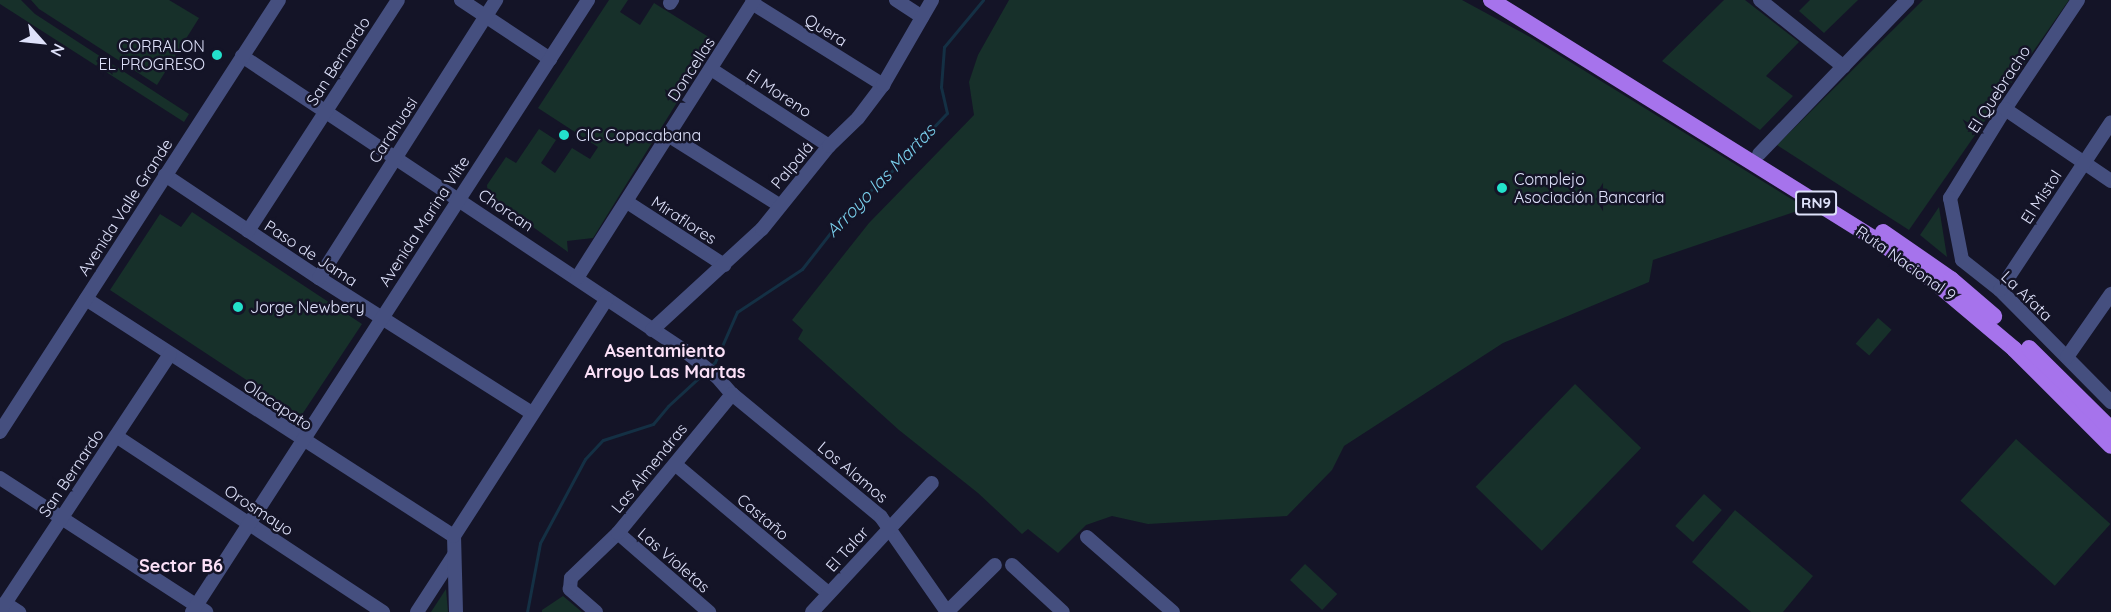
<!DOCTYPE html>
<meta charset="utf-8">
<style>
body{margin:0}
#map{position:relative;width:2111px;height:612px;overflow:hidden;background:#141427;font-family:Quicksand,sans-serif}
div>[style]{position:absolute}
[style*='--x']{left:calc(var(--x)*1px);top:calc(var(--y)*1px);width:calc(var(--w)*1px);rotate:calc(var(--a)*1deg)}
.green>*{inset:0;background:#17302a;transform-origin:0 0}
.stream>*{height:3px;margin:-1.5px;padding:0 1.5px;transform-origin:1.5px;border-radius:1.5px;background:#143044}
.minor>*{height:14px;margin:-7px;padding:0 7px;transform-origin:7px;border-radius:7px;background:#454f7f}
.major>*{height:16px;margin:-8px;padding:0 8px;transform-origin:8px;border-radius:8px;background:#a673ec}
.dots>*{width:16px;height:16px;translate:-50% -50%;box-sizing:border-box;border:3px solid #141427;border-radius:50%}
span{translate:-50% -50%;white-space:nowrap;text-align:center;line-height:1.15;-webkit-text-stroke:5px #141427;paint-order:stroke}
.shield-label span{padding:2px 4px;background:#141427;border:2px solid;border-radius:4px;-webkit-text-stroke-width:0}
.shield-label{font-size:15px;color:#dee1fa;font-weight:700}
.street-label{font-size:16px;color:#dee1fa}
.poi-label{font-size:16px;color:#dee1fa}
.right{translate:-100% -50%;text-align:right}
.left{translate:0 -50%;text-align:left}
.water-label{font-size:18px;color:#7ad0ed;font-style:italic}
.neighbourhood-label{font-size:18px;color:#fbe0f7;font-weight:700}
.north{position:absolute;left:12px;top:12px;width:60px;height:60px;-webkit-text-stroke:4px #141427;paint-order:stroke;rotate:117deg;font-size:16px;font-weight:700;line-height:24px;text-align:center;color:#dee1fa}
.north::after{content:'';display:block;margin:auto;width:21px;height:27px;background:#dee1fa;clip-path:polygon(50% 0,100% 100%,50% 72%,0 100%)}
</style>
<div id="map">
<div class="green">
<i style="clip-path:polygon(0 0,21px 0,35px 14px,189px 114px,184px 122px,0 4px)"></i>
<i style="clip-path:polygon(31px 0,169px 0,199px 18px,157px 85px,39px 9px)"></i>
<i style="clip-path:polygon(609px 0,628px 0,620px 12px,640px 25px,654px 3px,715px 41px,593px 238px,567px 241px,568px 252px,488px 195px,487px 185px,506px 157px,516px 163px,539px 129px,556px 140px,541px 163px,555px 173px,572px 148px,590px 159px,598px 147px,538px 108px)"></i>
<i style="clip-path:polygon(1009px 0,1462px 0,1530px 37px,1806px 208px,1653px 260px,1649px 282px,1503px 343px,1344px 446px,1332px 470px,1287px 516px,1148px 524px,1112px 516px,1086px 525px,1058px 553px,1028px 529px,1022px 534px,978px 493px,899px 430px,798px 339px,803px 330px,792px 320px,869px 223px,974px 115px,969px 82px,978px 55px)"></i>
<i style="clip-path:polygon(1724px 0,1745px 0,1799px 42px,1766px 76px,1793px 96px,1760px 130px,1662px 61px)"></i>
<i style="clip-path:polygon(1810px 0,1858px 0,1824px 33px,1799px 11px)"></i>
<i style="clip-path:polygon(1923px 0,2069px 0,1909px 230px,1777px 145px)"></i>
<i style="clip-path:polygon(1939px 207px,1947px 257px,1920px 235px)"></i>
<i style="clip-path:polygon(192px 212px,362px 324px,301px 416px,110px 290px,160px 214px,181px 227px)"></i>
<i style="left:1878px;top:318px;width:18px;height:34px;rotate:41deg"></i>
<i style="left:1575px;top:384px;width:92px;height:143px;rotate:44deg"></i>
<i style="left:2016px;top:439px;width:127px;height:83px;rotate:42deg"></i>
<i style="left:1704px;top:494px;width:24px;height:43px;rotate:42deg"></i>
<i style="clip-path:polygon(1735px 510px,1813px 576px,1783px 612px,1751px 612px,1692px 562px)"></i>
<i style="left:1305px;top:564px;width:44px;height:22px;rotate:43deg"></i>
<i style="clip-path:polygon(446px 589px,448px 612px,431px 612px)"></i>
<i style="clip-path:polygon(563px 596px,582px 612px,542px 612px,542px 610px)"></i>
</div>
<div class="stream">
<i style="--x:710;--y:367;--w:7;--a:-45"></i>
<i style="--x:715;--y:362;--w:55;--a:-66.3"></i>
<i style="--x:737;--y:312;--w:78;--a:-33.5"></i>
<i style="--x:802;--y:269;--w:70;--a:-52"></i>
<i style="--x:845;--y:214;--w:67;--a:-42.6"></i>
<i style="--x:894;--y:169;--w:77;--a:-46.6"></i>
<i style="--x:947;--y:113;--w:27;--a:-103"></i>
<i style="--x:941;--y:87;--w:40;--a:-85.7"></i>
<i style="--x:944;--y:47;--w:61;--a:-50.3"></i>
<i style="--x:527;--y:612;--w:70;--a:-79.3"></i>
<i style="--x:540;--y:543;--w:95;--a:-61.8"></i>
<i style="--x:585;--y:459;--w:26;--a:-47"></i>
<i style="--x:603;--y:440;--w:52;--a:-17.7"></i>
<i style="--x:653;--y:424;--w:23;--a:-50"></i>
<i style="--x:668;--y:406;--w:50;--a:-42.6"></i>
</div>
<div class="minor">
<i style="--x:461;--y:0;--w:107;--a:33.5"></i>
<i style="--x:896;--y:0;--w:31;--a:33"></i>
<i style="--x:1760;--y:0;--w:107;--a:38.6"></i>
<i style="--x:2078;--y:0;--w:131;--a:123.8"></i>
<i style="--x:2005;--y:109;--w:105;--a:121.7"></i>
<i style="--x:1950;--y:198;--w:63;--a:79"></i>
<i style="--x:1962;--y:260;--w:48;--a:38.3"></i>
<i style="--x:2000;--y:290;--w:158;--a:45.3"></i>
<i style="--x:670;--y:3;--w:4;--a:-56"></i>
<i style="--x:752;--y:3;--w:155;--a:32"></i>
<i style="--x:242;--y:56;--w:532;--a:33.66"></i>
<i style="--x:685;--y:351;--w:41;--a:39.1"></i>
<i style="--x:717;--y:377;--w:23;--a:49"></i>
<i style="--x:732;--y:394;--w:193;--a:39.5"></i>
<i style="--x:881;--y:517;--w:116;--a:55.2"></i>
<i style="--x:711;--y:69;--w:141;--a:33.1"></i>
<i style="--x:2005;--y:109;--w:128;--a:34.2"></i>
<i style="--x:668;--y:135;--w:131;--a:32.2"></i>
<i style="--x:1759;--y:154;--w:214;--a:-46.1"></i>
<i style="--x:165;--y:175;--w:185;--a:33.8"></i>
<i style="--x:319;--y:278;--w:252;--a:32.4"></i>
<i style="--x:627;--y:202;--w:116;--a:33"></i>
<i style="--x:248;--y:231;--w:275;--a:-57"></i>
<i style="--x:319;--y:278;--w:330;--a:-57.5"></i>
<i style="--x:577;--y:278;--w:330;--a:-57.5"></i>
<i style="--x:2000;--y:290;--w:201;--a:-56.5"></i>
<i style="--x:86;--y:299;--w:438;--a:32.8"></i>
<i style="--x:652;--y:330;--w:149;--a:-42.6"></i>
<i style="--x:762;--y:229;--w:107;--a:-51.1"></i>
<i style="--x:829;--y:146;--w:40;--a:-44"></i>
<i style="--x:858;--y:118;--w:41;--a:-52.9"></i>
<i style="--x:883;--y:85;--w:98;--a:-60"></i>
<i style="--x:2067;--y:357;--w:77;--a:-55.1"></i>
<i style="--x:0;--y:432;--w:514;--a:-57.14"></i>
<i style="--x:116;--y:436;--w:320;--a:33.4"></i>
<i style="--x:676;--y:465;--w:199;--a:40.1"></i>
<i style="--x:0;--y:478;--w:246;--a:33"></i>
<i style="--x:618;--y:533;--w:121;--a:41"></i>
<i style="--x:1087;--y:537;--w:114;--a:41.1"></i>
<i style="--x:1012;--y:565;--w:69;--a:42.7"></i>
<i style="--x:5;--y:603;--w:17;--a:33"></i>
<i style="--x:0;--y:611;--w:308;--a:-56.5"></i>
<i style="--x:192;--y:612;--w:729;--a:-57.09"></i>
<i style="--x:417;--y:612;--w:68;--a:-57"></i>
<i style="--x:456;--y:612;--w:76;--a:-91.5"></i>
<i style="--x:454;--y:536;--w:282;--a:-57.2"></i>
<i style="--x:596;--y:612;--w:35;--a:-139"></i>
<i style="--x:570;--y:589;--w:11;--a:-85"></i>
<i style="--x:571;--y:578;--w:65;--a:-43.8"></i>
<i style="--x:618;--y:533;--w:180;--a:-50.6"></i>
<i style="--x:812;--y:612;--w:176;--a:-47.1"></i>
<i style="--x:947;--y:612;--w:67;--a:-44.4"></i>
</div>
<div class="major">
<i style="--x:1491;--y:0;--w:455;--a:31.9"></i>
<i style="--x:1877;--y:240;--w:67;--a:35.8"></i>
<i style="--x:1931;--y:279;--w:109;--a:40.1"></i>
<i style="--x:2014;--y:349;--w:137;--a:45"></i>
<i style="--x:1883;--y:232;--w:83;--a:34.7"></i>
<i style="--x:1951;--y:279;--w:57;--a:40.7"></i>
<i style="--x:2029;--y:348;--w:115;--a:44.6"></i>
</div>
<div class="dots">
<i style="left:217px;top:55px;background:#23e1cc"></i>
<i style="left:564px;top:135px;background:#23e1cc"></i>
<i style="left:1502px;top:188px;background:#23e1cc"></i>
<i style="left:238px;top:307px;background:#23e1cc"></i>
</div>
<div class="shield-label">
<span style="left:1816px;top:203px">RN9</span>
</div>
<div class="street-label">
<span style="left:826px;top:30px;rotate:32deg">Quera</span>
<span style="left:338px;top:61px;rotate:-57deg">San Bernardo</span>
<span style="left:691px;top:69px;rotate:-57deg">Doncellas</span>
<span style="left:1999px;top:89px;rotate:-57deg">El Quebracho</span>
<span style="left:779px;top:93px;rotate:33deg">El Moreno</span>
<span style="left:393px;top:130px;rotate:-57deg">Carahuasi</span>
<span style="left:792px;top:165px;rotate:-50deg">Palpalá</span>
<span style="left:2041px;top:197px;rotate:-57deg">El Mistol</span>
<span style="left:125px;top:207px;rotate:-57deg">Avenida Valle Grande</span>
<span style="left:506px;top:210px;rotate:34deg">Chorcan</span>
<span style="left:684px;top:220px;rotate:33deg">Miraflores</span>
<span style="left:424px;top:221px;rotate:-57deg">Avenida Marina Vilte</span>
<span style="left:311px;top:253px;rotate:33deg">Paso de Jama</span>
<span style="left:1906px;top:263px;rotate:35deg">Ruta Nacional 9</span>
<span style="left:2027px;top:296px;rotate:44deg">La Afata</span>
<span style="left:278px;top:405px;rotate:33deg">Olacapato</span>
<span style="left:649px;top:468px;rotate:-51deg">Las Almendras</span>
<span style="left:853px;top:472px;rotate:40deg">Los Alamos</span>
<span style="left:71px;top:473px;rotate:-56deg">San Bernardo</span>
<span style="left:259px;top:510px;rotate:33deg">Orosmayo</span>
<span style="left:763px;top:517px;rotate:40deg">Castaño</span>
<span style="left:847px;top:549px;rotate:-48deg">El Talar</span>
<span style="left:674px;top:560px;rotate:41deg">Las Violetas</span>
</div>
<div class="poi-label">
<span class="right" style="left:205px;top:55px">CORRALON<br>EL PROGRESO</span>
<span class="left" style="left:576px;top:135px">CIC Copacabana</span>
<span class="left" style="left:1514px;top:188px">Complejo<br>Asociación Bancaria</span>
<span class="left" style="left:250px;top:307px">Jorge Newbery</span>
</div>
<div class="water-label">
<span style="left:881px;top:181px;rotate:-46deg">Arroyo las Martas</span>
</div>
<div class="neighbourhood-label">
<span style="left:665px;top:362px">Asentamiento<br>Arroyo Las Martas</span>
<span style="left:181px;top:566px">Sector B6</span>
</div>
<div class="north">N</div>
</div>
